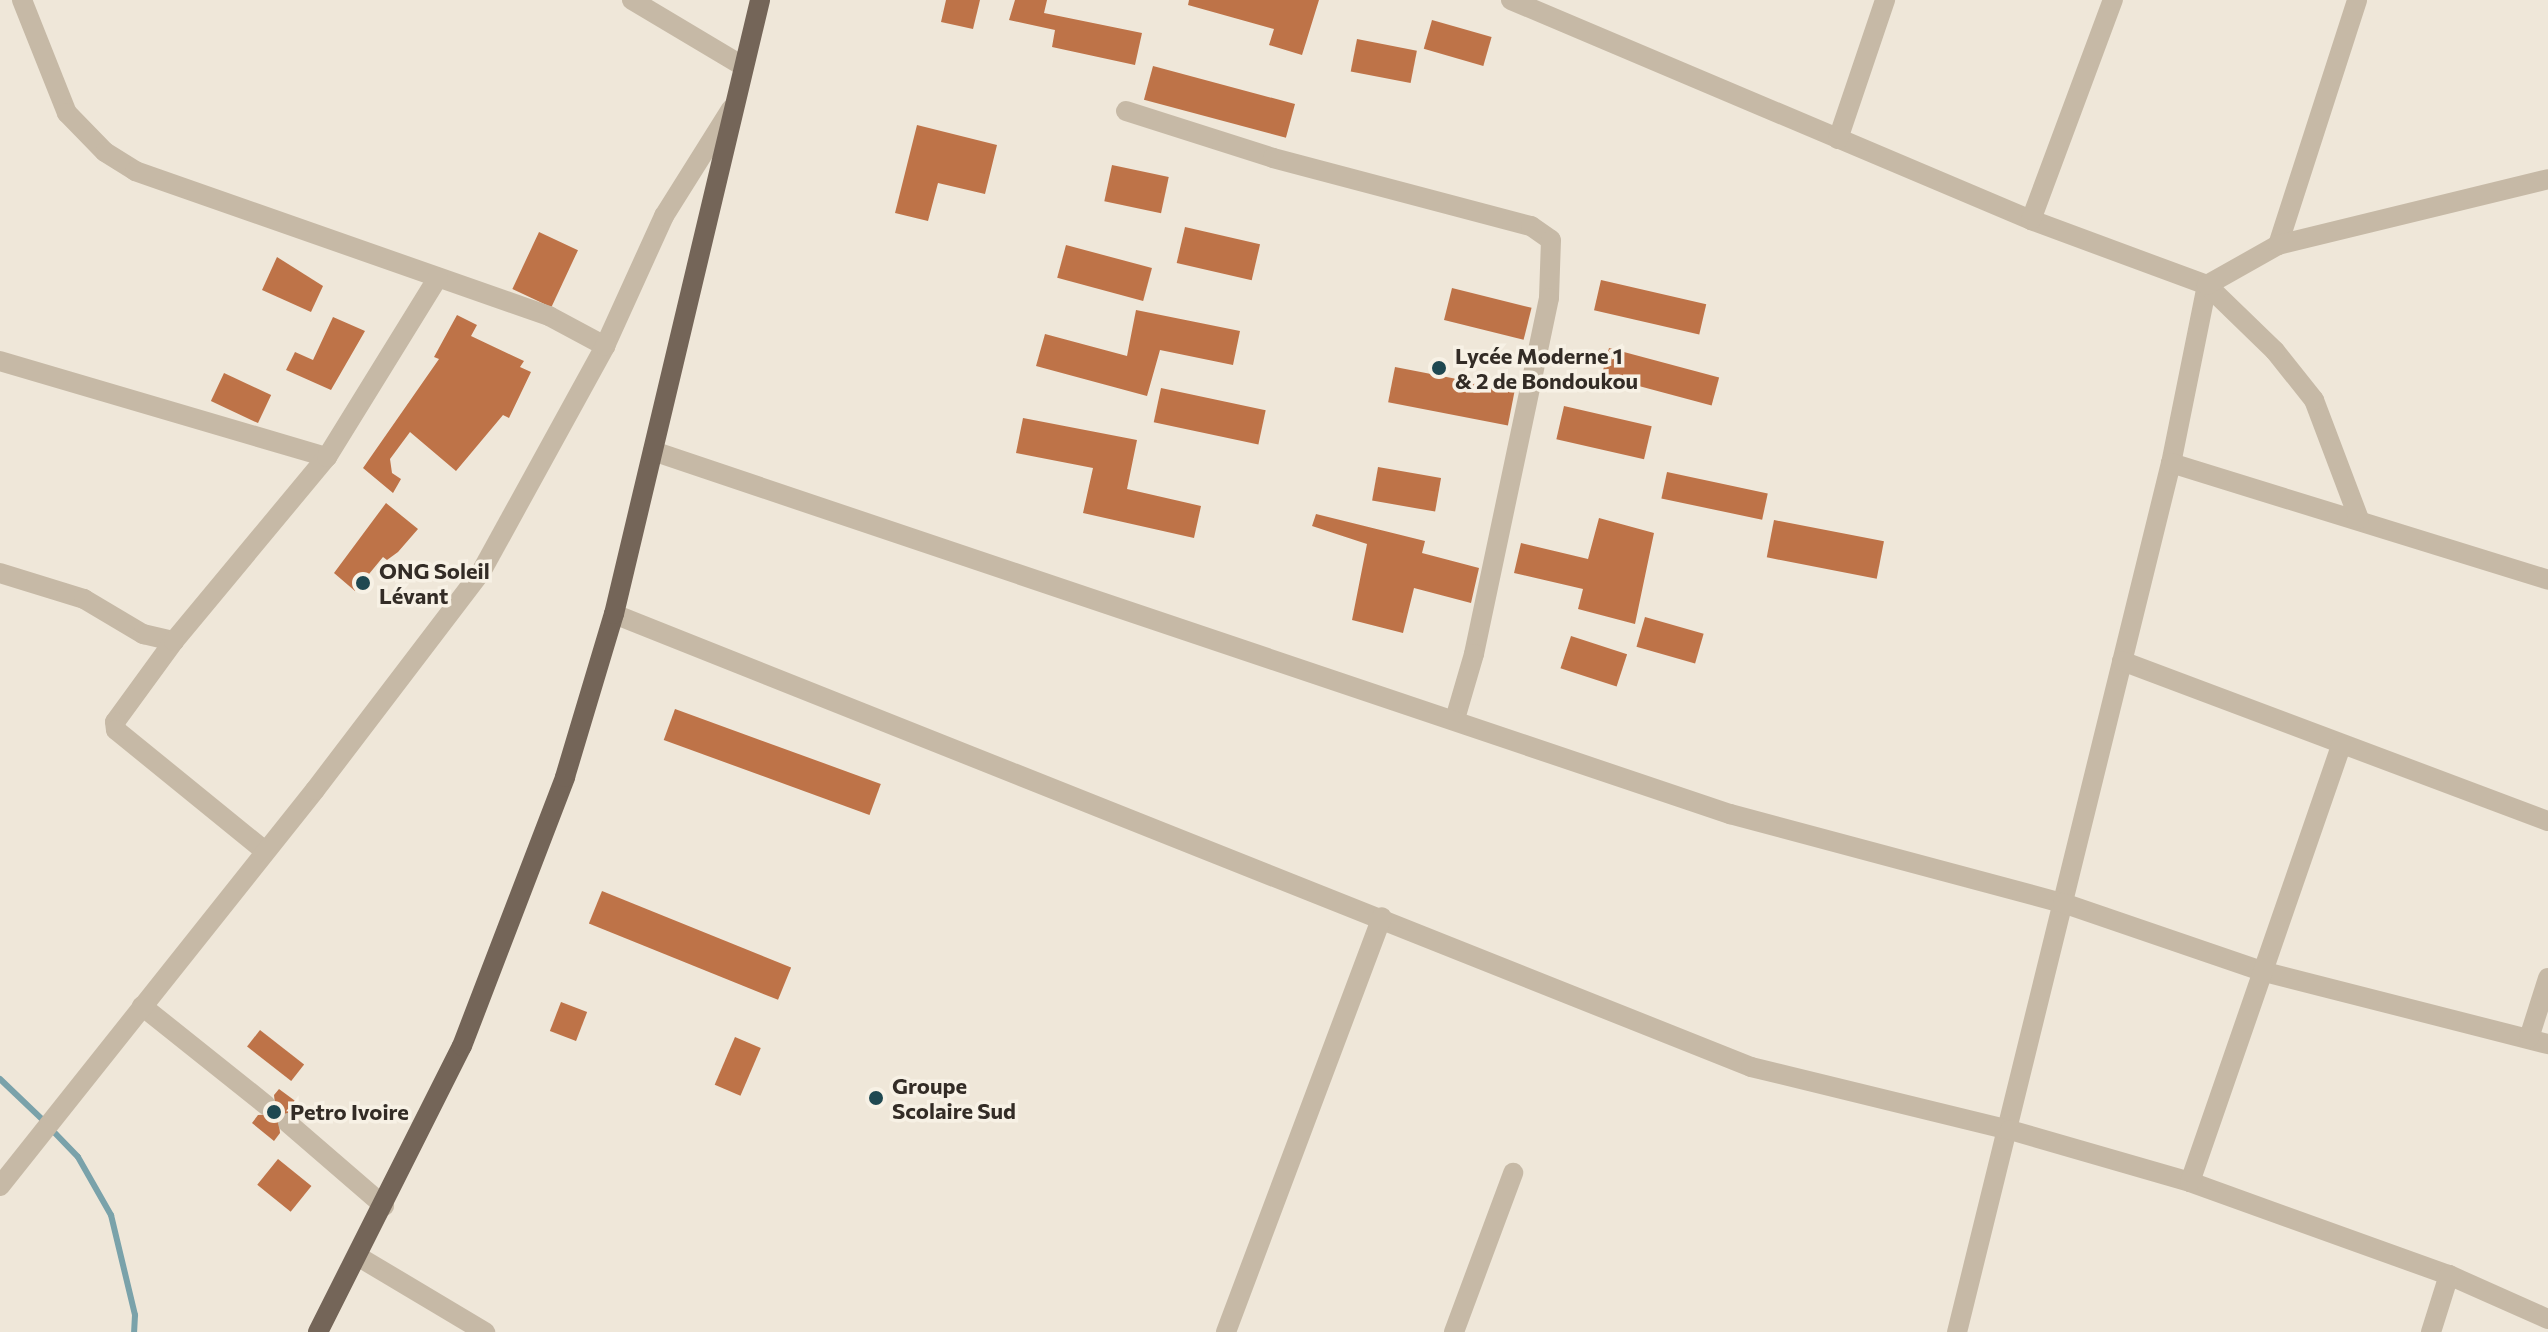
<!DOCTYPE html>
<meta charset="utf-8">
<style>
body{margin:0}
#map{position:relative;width:2548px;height:1332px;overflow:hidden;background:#efe7d9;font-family:Commissioner,sans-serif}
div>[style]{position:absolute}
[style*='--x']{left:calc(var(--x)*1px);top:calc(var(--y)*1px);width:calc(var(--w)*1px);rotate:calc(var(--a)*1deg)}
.stream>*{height:6px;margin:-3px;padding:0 3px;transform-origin:3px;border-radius:3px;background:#7aa2aa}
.building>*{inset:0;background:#be7348;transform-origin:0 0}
.minor>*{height:20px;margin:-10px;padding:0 10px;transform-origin:10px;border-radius:10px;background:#c6b9a6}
.major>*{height:20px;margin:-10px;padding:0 10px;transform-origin:10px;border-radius:10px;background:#746558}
.dots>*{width:22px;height:22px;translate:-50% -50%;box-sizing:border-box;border:4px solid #f7f1e5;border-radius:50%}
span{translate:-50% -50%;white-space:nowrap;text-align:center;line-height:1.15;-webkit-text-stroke:7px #f7f1e5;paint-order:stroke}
.poi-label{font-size:22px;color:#332c26;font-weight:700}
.left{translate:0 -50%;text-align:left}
</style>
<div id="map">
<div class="stream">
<i style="--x:0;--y:1079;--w:61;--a:43.7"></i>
<i style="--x:52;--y:1130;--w:37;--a:46"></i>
<i style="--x:78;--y:1157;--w:67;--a:60.4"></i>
<i style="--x:111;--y:1215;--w:103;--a:76.5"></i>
<i style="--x:135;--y:1315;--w:17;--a:93"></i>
</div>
<div class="building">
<i style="clip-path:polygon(946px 0,980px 0,973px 29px,941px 22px)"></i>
<i style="clip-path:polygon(1015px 0,1047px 0,1044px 13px,1142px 33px,1135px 65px,1052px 47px,1055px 30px,1009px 20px)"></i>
<i style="clip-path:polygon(1189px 0,1319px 0,1302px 55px,1269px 45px,1274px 29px,1188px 5px)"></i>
<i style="left:1432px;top:20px;width:62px;height:30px;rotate:16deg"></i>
<i style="left:1357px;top:39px;width:61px;height:33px;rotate:11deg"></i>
<i style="left:1153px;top:66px;width:147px;height:35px;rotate:15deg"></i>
<i style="clip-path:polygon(917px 125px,997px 145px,985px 194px,938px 183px,928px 221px,895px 213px)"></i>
<i style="left:1112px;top:165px;width:58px;height:37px;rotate:12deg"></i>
<i style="left:1185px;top:227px;width:77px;height:37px;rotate:13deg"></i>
<i style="left:539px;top:232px;width:43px;height:63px;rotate:25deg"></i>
<i style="left:1066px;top:245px;width:89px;height:34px;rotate:15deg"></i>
<i style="clip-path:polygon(277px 257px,323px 286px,311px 312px,262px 290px)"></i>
<i style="left:1601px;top:280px;width:108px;height:31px;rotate:13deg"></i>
<i style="left:1452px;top:288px;width:82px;height:33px;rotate:14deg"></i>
<i style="clip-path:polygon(1136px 310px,1240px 331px,1233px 365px,1160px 350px,1147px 396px,1036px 366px,1045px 334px,1127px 356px)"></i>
<i style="clip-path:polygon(457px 315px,477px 325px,471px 336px,524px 361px,520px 367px,531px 372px,509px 418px,503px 415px,456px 471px,410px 432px,390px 459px,392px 473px,401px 479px,393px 493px,363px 468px,439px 359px,434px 357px)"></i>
<i style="clip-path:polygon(333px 317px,365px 331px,331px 390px,286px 370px,295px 352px,313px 360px)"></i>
<i style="left:1609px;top:348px;width:114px;height:29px;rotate:15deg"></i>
<i style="left:1395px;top:367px;width:122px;height:36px;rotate:11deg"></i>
<i style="left:224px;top:373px;width:52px;height:31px;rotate:25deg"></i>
<i style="left:1161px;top:388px;width:107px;height:35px;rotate:12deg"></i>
<i style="left:1564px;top:406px;width:90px;height:34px;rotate:13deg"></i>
<i style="clip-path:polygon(1023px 418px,1137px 440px,1127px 489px,1201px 506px,1194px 538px,1083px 513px,1093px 468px,1016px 453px)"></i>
<i style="left:1378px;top:467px;width:64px;height:34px;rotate:10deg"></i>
<i style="left:1667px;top:472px;width:103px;height:27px;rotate:12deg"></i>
<i style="clip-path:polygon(386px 503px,418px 529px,398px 552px,387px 560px,383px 557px,355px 591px,334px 573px)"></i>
<i style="clip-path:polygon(1316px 514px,1425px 541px,1422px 553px,1479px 568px,1471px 603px,1414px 588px,1403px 633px,1352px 620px,1367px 544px,1312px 526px)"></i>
<i style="clip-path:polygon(1599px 518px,1654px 533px,1635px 624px,1578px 609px,1583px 589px,1514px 573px,1521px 543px,1588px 559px)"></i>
<i style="left:1774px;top:520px;width:112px;height:38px;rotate:11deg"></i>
<i style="left:1645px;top:617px;width:61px;height:31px;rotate:16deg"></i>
<i style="left:1571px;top:636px;width:59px;height:34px;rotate:18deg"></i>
<i style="left:675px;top:709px;width:219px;height:33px;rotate:20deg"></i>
<i style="left:602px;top:891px;width:204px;height:35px;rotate:22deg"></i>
<i style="left:561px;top:1002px;width:28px;height:31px;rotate:21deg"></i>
<i style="left:260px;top:1030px;width:56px;height:21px;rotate:38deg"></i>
<i style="left:735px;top:1037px;width:28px;height:52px;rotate:23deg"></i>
<i style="clip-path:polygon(279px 1089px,302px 1106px,296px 1113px,278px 1115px,280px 1133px,274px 1141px,252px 1123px,258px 1115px,276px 1114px,274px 1095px)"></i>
<i style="left:278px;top:1159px;width:43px;height:33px;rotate:39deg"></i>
</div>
<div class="minor">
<i style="--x:22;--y:0;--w:122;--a:68.3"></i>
<i style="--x:67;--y:113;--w:54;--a:45.7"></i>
<i style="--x:105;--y:152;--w:36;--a:32"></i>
<i style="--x:135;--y:171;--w:439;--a:19.3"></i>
<i style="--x:549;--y:316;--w:64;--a:28.2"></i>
<i style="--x:632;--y:0;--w:127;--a:30.8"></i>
<i style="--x:1511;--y:0;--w:565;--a:22.93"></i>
<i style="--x:2031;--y:220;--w:188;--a:20.3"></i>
<i style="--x:2207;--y:285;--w:182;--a:101.4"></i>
<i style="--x:2171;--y:463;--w:895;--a:103.83"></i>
<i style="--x:1126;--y:111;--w:154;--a:17.7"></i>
<i style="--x:1273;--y:158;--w:267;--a:14.8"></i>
<i style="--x:1531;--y:226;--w:24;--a:35"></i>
<i style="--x:1551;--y:240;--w:58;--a:92"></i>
<i style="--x:1549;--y:298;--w:364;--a:101.9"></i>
<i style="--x:1474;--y:654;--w:68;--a:106.3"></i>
<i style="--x:1838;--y:139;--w:147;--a:-71.3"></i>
<i style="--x:2031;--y:220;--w:235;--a:-69.6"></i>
<i style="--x:2278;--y:245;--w:257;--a:-72.1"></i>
<i style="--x:0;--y:361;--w:341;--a:16.4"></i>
<i style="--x:653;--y:451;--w:1137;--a:18.63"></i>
<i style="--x:1730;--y:814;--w:345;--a:15"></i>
<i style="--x:2063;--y:903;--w:213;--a:18.9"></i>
<i style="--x:2265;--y:972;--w:292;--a:14.3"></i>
<i style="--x:2171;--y:463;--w:395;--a:17.2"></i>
<i style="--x:2359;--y:519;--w:127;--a:-110.7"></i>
<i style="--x:2314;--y:400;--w:63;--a:-128.5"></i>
<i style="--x:2275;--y:351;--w:95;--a:-135.9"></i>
<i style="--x:2207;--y:285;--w:81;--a:-29.4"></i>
<i style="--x:2278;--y:245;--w:278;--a:-13.7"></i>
<i style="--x:0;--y:573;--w:88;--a:17.2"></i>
<i style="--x:84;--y:599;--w:69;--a:30.7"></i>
<i style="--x:143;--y:634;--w:32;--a:13"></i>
<i style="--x:174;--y:641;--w:100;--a:126.1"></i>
<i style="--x:115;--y:722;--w:8;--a:83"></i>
<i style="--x:116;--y:730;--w:192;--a:39.1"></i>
<i style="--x:614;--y:614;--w:1224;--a:21.72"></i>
<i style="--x:1751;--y:1067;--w:267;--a:13.7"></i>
<i style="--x:2010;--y:1130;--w:187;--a:16.1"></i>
<i style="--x:2190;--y:1182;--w:275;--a:19.8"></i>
<i style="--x:2449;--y:1275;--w:108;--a:24"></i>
<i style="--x:174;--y:641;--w:239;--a:-50.3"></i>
<i style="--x:327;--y:457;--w:211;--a:-58.3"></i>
<i style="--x:2122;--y:661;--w:455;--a:20.6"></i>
<i style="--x:142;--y:1006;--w:159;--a:38.6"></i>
<i style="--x:2529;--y:1038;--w:63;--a:-72.4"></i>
<i style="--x:288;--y:1123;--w:127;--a:40.8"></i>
<i style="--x:2190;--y:1182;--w:461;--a:-70.9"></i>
<i style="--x:0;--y:1186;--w:506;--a:-51.5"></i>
<i style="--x:315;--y:790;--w:274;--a:-52.7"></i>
<i style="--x:481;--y:572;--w:258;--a:-61.2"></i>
<i style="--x:605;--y:346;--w:143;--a:-65.6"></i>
<i style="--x:664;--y:216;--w:126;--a:-57.9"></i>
<i style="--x:359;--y:1257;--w:147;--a:30.8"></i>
<i style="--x:1226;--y:1332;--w:443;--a:-69.4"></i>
<i style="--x:1454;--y:1332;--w:170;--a:-69.6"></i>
<i style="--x:2431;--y:1332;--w:60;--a:-72.5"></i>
</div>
<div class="major">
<i style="--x:318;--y:1332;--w:320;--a:-63.3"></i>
<i style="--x:462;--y:1046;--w:288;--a:-69"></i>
<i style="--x:565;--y:777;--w:170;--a:-73.3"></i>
<i style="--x:614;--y:614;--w:631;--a:-76.62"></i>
</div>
<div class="dots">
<i style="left:1439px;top:368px;background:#1f4851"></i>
<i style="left:363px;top:583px;background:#1f4851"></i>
<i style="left:876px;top:1098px;background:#1f4851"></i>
<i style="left:274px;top:1112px;background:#1f4851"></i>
</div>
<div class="poi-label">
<span class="left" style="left:1455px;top:368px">Lycée Moderne 1<br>&amp; 2 de Bondoukou</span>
<span class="left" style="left:379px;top:583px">ONG Soleil<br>Lévant</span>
<span class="left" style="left:892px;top:1098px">Groupe<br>Scolaire Sud</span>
<span class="left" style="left:290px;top:1112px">Petro Ivoire</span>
</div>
</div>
